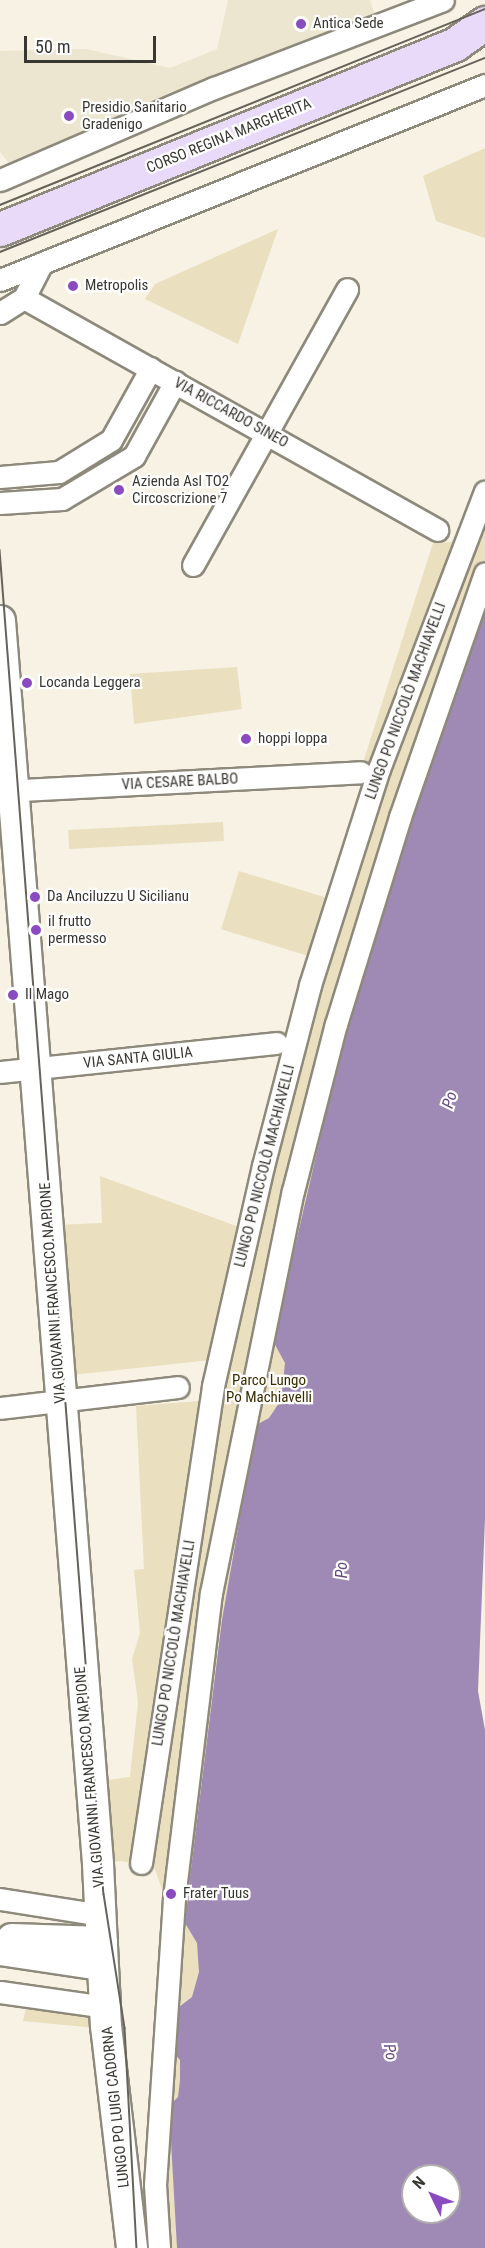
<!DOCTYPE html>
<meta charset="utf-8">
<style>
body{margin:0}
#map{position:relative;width:485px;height:2248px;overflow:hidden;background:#f7f2e3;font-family:"Roboto Condensed",sans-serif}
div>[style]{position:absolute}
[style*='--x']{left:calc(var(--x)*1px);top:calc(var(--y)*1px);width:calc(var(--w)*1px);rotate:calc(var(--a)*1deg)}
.built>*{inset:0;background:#ece5d0}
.green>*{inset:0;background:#eadfbe;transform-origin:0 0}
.water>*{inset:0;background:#9f8ab6}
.roads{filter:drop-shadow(2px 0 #8d897b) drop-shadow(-2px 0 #8d897b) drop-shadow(0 2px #8d897b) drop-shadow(0 -2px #8d897b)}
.street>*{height:21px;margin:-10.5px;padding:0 10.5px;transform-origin:10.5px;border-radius:10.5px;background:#fff}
.secondary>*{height:30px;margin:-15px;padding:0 15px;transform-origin:15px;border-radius:15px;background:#fff}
.primary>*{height:33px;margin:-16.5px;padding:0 16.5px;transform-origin:16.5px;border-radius:16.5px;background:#eadafa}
.tram>*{height:1.5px;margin:-0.75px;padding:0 0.75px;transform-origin:0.75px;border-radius:0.75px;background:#66635b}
.dots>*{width:16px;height:16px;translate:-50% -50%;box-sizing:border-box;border:3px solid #fff;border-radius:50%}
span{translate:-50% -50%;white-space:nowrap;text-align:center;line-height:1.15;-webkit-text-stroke:4.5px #fff;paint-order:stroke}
.poi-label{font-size:15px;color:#393731}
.left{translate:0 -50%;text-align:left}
.street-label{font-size:15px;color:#393731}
.park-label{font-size:15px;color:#382c01}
.water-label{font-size:16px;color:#664883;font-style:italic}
.north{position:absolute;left:401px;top:2164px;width:60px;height:60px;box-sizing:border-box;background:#fff;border:2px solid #b0afad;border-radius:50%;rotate:313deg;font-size:16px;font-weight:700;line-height:24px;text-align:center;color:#393731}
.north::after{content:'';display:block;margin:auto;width:21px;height:27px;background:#8b4bc0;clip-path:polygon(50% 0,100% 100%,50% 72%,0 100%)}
.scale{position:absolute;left:24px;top:36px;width:132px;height:27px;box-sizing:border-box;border:3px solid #393731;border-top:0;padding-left:8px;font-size:18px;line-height:21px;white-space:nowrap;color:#393731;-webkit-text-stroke:4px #fff;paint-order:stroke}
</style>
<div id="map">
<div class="built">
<i style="clip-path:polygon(228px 0,370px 0,377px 20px,13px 168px,0 152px,0 51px,86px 49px,170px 68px,217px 49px)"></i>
</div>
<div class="green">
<i style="clip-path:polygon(485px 148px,485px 238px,436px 221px,423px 176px)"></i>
<i style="clip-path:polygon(278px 229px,238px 344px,145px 299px,155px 284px)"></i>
<i style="clip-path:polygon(485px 492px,485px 679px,212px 1955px,183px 2248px,158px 2248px,164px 1895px,154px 1867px,121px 1861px,98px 1864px,93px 1813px,107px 1780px,130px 1777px,138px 1702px,132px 1659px,140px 1633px,134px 1570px,144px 1569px,136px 1406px,211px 1400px,310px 985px)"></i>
<i style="clip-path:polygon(463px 541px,378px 763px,360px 772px,433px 543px)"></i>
<i style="clip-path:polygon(237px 667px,242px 709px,134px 724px,130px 674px)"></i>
<i style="left:223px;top:822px;width:19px;height:155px;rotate:87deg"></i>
<i style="left:239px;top:871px;width:93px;height:61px;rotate:17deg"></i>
<i style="clip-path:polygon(100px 1176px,239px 1227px,210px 1360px,72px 1375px,57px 1225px,102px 1223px)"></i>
<i style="clip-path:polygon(28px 1999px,96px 2008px,96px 2028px,23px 2021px)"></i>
</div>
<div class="water">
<i style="clip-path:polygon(evenodd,485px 611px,485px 1519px,478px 1691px,485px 1730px,485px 2248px,177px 2248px,169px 2106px,178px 2097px,180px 2080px,180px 2060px,172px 2051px,175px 2010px,192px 1997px,199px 1972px,197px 1943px,185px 1923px,189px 1885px,222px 1620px,256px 1425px,269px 1418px,281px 1400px,285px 1363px,273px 1341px,337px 1066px,411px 817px,485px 611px,413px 2176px,449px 2176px,449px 2212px,413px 2212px,413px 2176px)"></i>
</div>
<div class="roads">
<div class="street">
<i style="--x:0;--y:180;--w:233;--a:-23.3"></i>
<i style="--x:214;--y:88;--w:245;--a:-21"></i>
<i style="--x:0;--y:280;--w:523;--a:-21.9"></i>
<i style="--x:24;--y:298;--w:474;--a:29.3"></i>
<i style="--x:0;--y:313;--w:28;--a:-32"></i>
<i style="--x:24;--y:298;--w:39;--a:-63"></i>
<i style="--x:0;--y:477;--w:59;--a:-4.8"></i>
<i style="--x:59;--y:472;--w:61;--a:-31.6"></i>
<i style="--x:111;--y:440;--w:82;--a:-60.9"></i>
<i style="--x:0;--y:503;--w:62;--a:-3.7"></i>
<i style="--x:62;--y:499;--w:84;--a:-30.8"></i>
<i style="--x:134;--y:456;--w:85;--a:-61"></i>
<i style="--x:193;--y:565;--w:316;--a:-60.8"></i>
<i style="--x:2;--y:791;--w:359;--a:-3"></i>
<i style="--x:0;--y:1072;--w:278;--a:-6"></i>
<i style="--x:0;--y:1408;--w:179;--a:-6.7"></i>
<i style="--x:141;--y:1863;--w:482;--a:-81.4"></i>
<i style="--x:213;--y:1386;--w:226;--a:-77.2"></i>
<i style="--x:263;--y:1166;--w:187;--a:-75.4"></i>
<i style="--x:310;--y:985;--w:227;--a:-72.3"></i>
<i style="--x:379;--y:769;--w:297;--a:-69.1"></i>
<i style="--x:0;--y:1899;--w:102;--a:9"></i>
<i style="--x:0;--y:1992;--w:106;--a:8.1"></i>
<i style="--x:159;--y:2248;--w:63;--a:-93.6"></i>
<i style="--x:155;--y:2185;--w:288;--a:-86.2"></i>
<i style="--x:174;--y:1898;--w:307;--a:-83.1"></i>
<i style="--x:211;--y:1593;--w:410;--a:-78.5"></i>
<i style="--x:293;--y:1191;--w:172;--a:-75.6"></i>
<i style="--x:336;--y:1024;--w:217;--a:-72.8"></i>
<i style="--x:400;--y:817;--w:258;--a:-70.8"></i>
</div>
<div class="secondary">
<i style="--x:0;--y:621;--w:1247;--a:85.49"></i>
<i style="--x:98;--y:1864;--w:162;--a:87.2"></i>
<i style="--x:106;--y:2026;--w:224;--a:83.3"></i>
<i style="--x:12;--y:1939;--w:90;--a:1.9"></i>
<i style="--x:0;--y:1950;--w:103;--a:8.4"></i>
</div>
<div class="primary">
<i style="--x:0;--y:229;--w:491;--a:-22.1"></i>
<i style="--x:455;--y:44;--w:37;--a:-35"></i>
</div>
</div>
<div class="tram">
<i style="--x:0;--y:205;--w:523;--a:-22"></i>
<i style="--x:0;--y:252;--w:522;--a:-21.8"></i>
<i style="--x:0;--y:550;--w:1348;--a:85.58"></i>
<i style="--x:104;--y:1894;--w:136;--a:81.1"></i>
<i style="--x:125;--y:2028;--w:220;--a:86.9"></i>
</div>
<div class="dots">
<i style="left:301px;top:24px;background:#8b4bc0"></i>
<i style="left:69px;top:116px;background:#8b4bc0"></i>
<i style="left:73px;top:286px;background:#8b4bc0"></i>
<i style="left:119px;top:490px;background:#8b4bc0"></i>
<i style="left:27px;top:683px;background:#8b4bc0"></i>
<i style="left:246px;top:739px;background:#8b4bc0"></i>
<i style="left:35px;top:897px;background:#8b4bc0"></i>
<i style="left:36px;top:930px;background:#8b4bc0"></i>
<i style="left:13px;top:995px;background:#8b4bc0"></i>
<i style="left:171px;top:1894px;background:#8b4bc0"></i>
</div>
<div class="poi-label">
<span class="left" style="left:313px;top:24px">Antica Sede</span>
<span class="left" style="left:82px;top:116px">Presidio Sanitario<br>Gradenigo</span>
<span class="left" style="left:85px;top:286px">Metropolis</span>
<span class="left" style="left:132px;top:490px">Azienda Asl TO2<br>Circoscrizione 7</span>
<span class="left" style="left:39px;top:683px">Locanda Leggera</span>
<span class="left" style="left:258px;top:739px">hoppi loppa</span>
<span class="left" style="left:47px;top:897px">Da Anciluzzu U Sicilianu</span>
<span class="left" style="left:48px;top:930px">il frutto<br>permesso</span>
<span class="left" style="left:25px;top:995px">Il Mago</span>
<span class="left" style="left:183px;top:1894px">Frater Tuus</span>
</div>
<div class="street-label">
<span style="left:229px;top:136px;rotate:-22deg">CORSO REGINA MARGHERITA</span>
<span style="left:231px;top:413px;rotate:29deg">VIA RICCARDO SINEO</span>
<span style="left:406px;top:701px;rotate:-70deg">LUNGO PO NICCOLÒ MACHIAVELLI</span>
<span style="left:180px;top:782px;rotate:-3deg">VIA CESARE BALBO</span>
<span style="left:138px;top:1058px;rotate:-6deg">VIA SANTA GIULIA</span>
<span style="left:265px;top:1166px;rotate:-76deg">LUNGO PO NICCOLÒ MACHIAVELLI</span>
<span style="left:53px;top:1293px;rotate:-94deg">VIA GIOVANNI FRANCESCO NAPIONE</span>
<span style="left:174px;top:1643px;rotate:-81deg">LUNGO PO NICCOLÒ MACHIAVELLI</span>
<span style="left:90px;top:1777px;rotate:-95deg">VIA GIOVANNI FRANCESCO NAPIONE</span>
<span style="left:116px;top:2107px;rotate:-96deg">LUNGO PO LUIGI CADORNA</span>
</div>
<div class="park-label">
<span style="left:269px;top:1389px">Parco Lungo<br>Po Machiavelli</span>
</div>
<div class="water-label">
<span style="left:450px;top:1100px;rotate:-74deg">Po</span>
<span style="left:342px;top:1570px;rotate:-90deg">Po</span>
<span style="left:390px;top:2052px;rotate:79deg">Po</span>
</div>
<div class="north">N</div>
<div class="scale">50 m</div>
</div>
